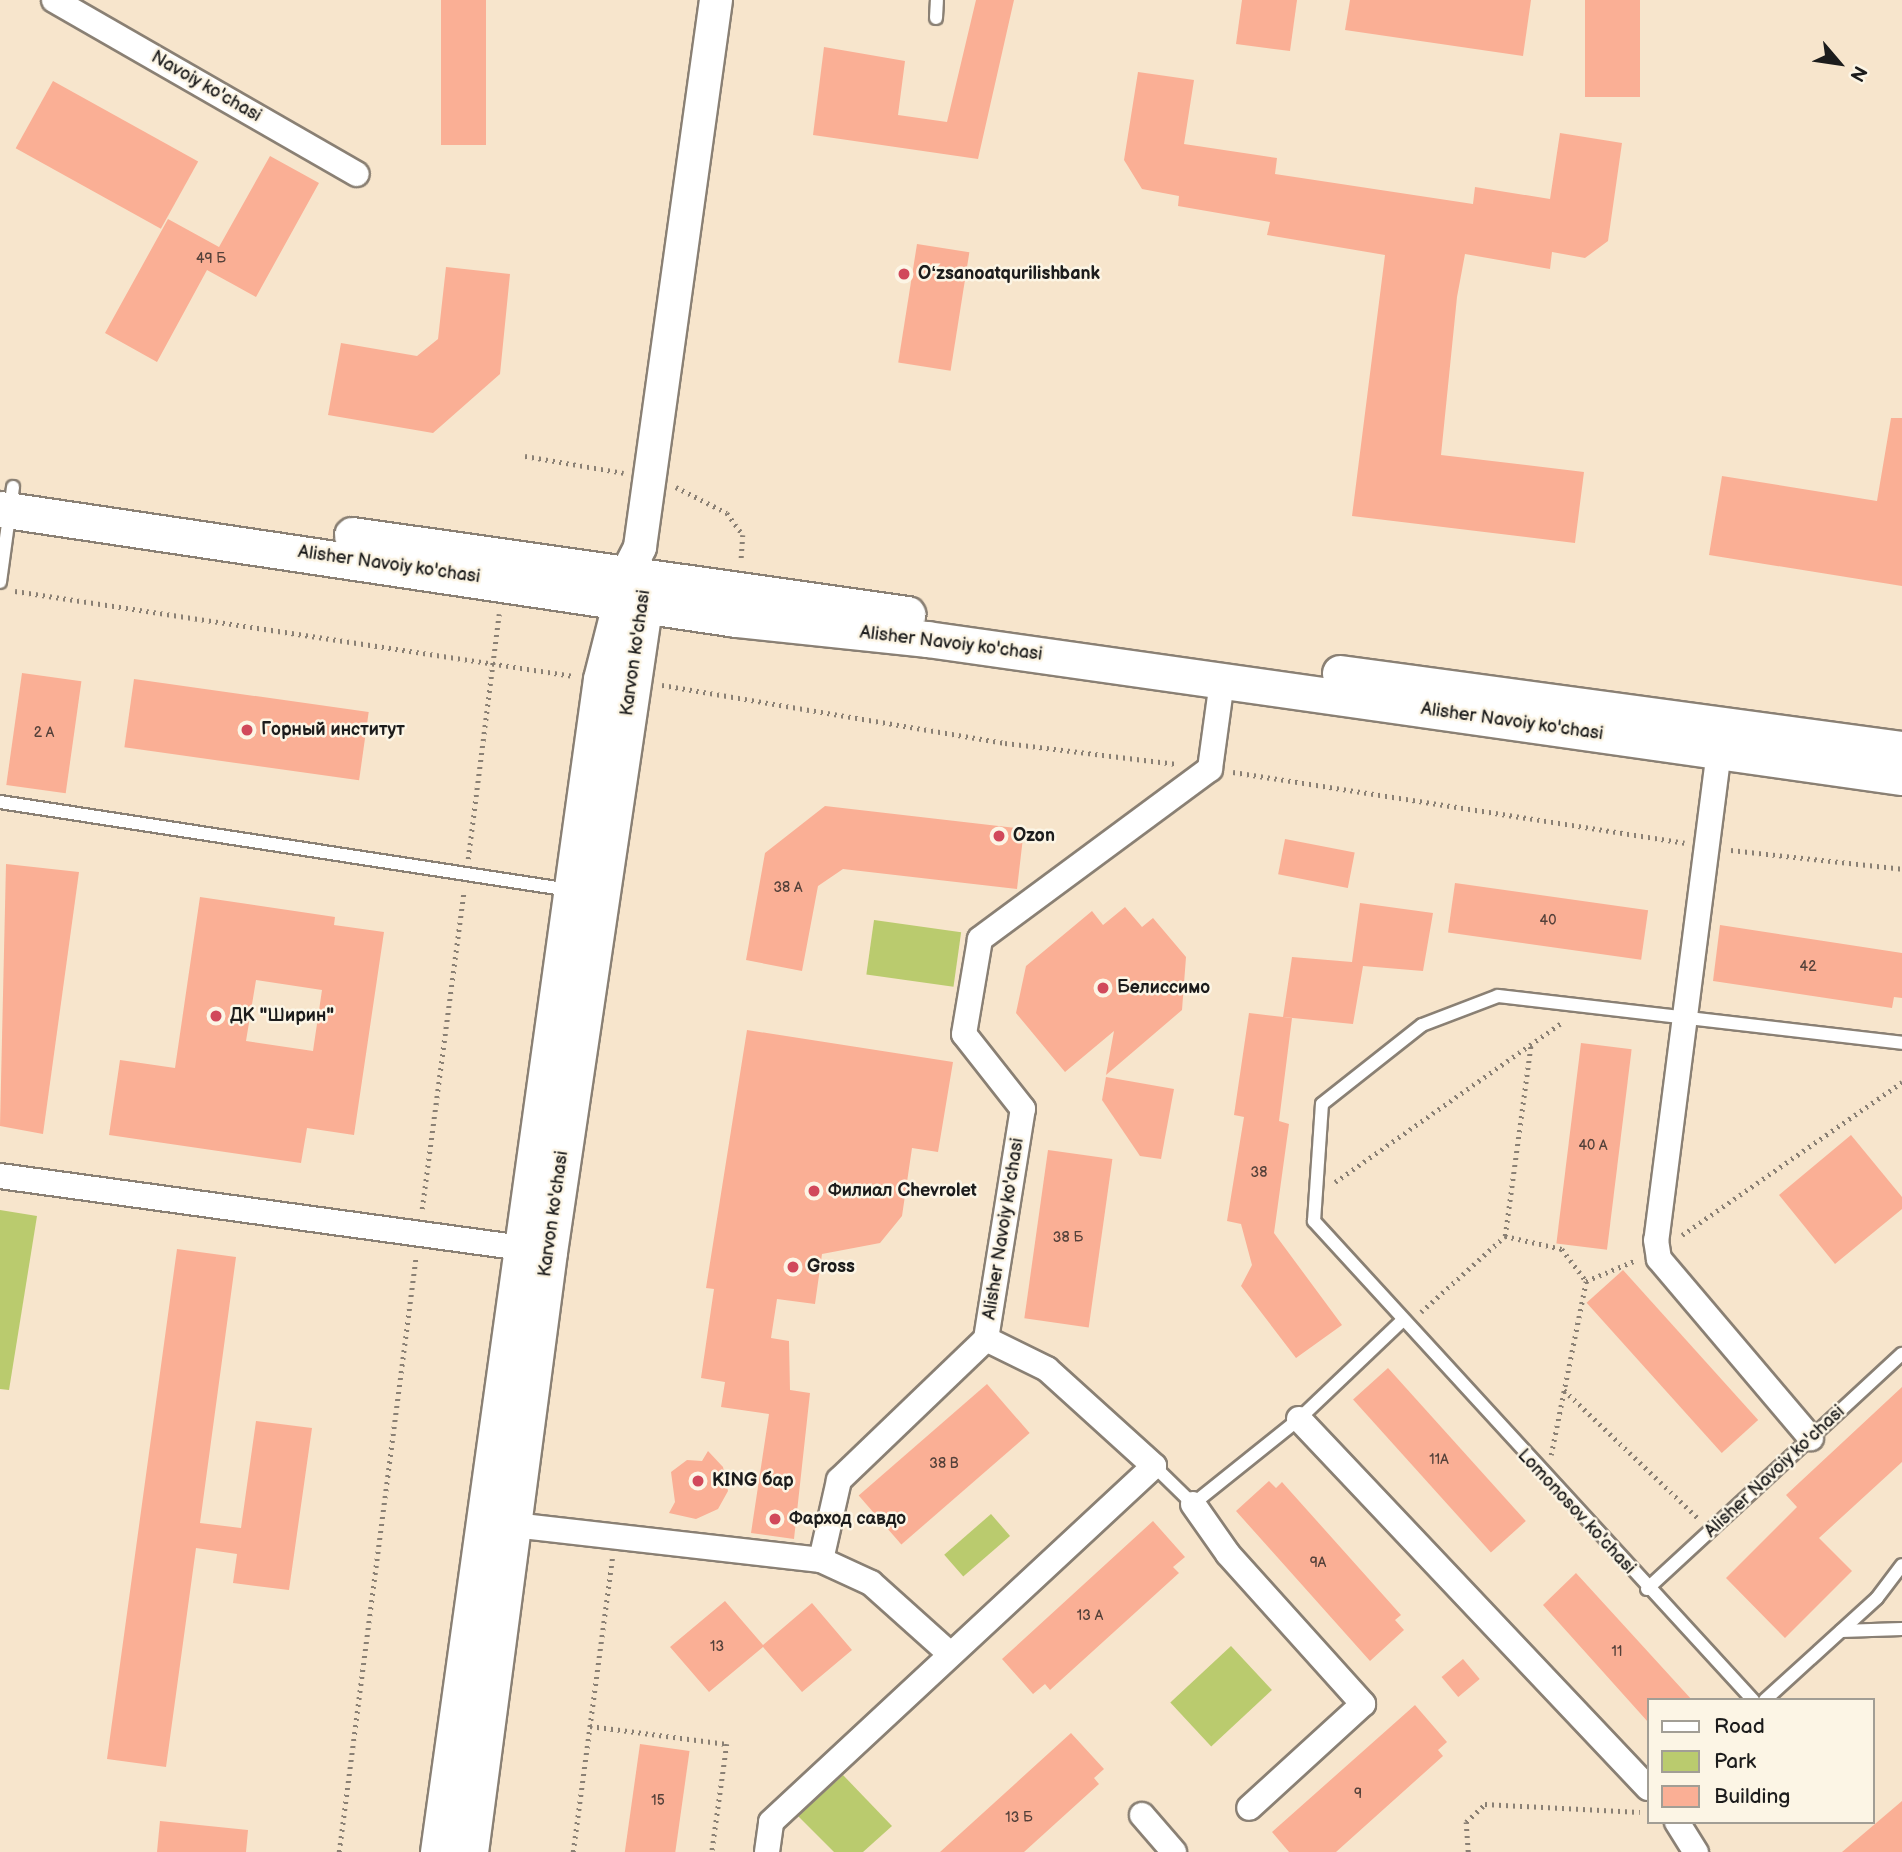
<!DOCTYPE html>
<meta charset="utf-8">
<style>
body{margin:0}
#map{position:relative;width:1902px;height:1852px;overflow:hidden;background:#f7e5cc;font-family:"Balsamiq Sans",sans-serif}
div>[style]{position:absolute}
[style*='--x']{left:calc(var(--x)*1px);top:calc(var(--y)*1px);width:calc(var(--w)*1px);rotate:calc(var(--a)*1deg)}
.green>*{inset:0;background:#bacb6e;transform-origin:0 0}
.building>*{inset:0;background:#faaf95;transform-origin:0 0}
.path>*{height:4.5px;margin-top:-2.25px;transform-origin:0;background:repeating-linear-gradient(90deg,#8a8074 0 2px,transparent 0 7px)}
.roads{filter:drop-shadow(2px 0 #8a8074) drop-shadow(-2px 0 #8a8074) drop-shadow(0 2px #8a8074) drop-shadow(0 -2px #8a8074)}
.service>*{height:12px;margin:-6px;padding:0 6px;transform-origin:6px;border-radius:6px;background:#fff}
.minor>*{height:24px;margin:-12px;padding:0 12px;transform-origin:12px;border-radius:12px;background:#fff}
.tertiary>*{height:32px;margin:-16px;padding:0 16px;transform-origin:16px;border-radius:16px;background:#fff}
.secondary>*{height:35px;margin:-17.5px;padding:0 17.5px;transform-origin:17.5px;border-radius:17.5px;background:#fff}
.dots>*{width:19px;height:19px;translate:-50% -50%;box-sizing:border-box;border:4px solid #fcf5e5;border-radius:50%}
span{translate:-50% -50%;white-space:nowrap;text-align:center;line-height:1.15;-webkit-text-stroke:5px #fcf5e5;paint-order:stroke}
.number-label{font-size:14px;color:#54413a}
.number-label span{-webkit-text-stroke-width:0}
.street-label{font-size:18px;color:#1c1c1c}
.poi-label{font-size:18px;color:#1c1c1c;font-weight:700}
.left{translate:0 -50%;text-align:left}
.legend{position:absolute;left:1647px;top:1698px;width:228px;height:126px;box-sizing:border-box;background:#fcf5e5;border:2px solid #a29e95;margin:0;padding:9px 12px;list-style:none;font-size:21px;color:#1c1c1c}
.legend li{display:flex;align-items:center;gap:14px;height:35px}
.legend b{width:35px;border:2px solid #a29e95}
.north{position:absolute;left:1804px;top:28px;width:70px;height:70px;-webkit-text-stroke:5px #fcf5e5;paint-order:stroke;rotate:119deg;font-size:19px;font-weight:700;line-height:28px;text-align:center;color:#1c1c1c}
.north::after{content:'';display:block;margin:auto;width:24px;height:32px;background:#1c1c1c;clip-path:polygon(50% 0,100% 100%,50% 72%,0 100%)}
</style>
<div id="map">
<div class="green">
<i style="left:874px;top:920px;width:88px;height:55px;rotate:8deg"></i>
<i style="clip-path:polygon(0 1210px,37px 1216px,9px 1390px,0 1389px)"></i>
<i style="left:991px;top:1514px;width:29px;height:62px;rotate:49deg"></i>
<i style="left:1231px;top:1646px;width:60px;height:83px;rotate:47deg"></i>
<i style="clip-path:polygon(843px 1775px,892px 1826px,863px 1852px,834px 1852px,798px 1816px)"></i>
</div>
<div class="building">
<i style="left:441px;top:0;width:45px;height:145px"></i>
<i style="clip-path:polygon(976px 0,1014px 0,978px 159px,813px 135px,824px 47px,905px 61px,898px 115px,947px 122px)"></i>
<i style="clip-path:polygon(1242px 0,1297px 0,1290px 51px,1236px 44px)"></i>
<i style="clip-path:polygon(1350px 0,1531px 0,1523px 56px,1345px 30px)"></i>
<i style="left:1585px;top:0;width:55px;height:97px"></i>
<i style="clip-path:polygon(1138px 72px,1194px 80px,1184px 144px,1277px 158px,1275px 174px,1473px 204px,1475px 187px,1550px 199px,1560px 133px,1622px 143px,1608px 241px,1585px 258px,1552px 252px,1550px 269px,1465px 254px,1457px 297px,1441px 455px,1584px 472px,1575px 543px,1352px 516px,1385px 255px,1267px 235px,1270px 222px,1178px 206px,1179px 196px,1142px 189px,1124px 160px)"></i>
<i style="left:53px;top:81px;width:166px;height:77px;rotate:29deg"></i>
<i style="clip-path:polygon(270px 156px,319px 183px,256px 297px,207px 270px,157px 362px,105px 333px,168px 219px,219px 247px)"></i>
<i style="left:917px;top:244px;width:53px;height:120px;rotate:9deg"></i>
<i style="clip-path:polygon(446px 267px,510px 274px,500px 374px,433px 433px,328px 415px,341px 343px,417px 356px,438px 339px)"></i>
<i style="clip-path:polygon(1891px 418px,1902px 418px,1902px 586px,1709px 555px,1722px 476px,1877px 501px)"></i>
<i style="left:22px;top:673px;width:60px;height:113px;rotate:8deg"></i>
<i style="left:134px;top:679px;width:237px;height:69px;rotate:8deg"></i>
<i style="clip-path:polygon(825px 806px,1024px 829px,1017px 889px,843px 869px,818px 886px,802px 971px,746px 960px,765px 853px)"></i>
<i style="left:1285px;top:839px;width:71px;height:36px;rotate:11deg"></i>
<i style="clip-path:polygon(6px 864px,79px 872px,43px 1134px,0 1126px)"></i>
<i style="left:1455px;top:883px;width:195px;height:50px;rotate:8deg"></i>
<i style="clip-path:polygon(evenodd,200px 897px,335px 917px,334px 925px,384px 932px,354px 1135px,307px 1128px,301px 1163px,109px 1135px,120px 1060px,175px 1068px,200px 897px,256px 980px,322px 990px,313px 1051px,246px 1041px,256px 980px)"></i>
<i style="clip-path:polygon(1360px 903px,1433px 913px,1423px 971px,1363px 966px,1353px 1024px,1283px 1017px,1292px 957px,1352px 962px)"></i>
<i style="clip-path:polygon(1125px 907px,1142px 927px,1153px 918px,1186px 957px,1182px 1010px,1106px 1075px,1114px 1031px,1065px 1072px,1016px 1013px,1026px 966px,1092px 911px,1103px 925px)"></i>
<i style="clip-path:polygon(1720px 925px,1902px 953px,1902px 998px,1894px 997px,1892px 1008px,1713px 981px)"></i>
<i style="clip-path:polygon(1249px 1013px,1292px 1018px,1279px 1121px,1289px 1124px,1274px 1233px,1342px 1325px,1296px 1358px,1241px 1286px,1252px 1265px,1241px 1224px,1227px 1221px,1244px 1117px,1234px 1115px)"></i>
<i style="clip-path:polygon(747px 1030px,953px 1062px,938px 1152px,912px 1148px,902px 1216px,880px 1243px,822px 1254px,815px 1304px,777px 1299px,771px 1338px,789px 1341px,790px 1390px,810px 1393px,794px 1539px,751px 1533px,769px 1414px,721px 1407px,725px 1382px,701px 1378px,714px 1289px,706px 1288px)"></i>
<i style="left:1581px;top:1043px;width:51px;height:202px;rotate:7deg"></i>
<i style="clip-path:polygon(1106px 1077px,1174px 1089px,1161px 1159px,1140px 1156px,1102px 1100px)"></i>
<i style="clip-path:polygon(1851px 1135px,1902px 1197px,1902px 1209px,1835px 1264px,1779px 1195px)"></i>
<i style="left:1048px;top:1150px;width:65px;height:170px;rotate:8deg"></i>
<i style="clip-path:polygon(177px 1249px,236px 1257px,200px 1523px,241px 1528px,256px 1421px,312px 1428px,289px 1590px,233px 1583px,237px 1554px,196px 1548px,166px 1767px,107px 1759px)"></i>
<i style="left:1623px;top:1270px;width:202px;height:49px;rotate:48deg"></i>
<i style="left:1388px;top:1368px;width:206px;height:47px;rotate:48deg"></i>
<i style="left:987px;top:1384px;width:65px;height:170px;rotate:49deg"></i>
<i style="clip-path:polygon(1902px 1387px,1902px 1462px,1819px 1538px,1852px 1571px,1785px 1638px,1726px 1578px,1797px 1507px,1786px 1495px)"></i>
<i style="clip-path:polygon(708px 1451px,723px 1467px,728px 1491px,718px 1509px,696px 1519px,669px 1513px,675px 1502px,671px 1472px,687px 1460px,702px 1461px)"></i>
<i style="clip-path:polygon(1269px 1481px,1276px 1488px,1282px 1482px,1401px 1615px,1395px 1620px,1404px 1630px,1370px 1661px,1236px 1511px)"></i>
<i style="clip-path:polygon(1153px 1521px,1185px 1557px,1173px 1567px,1179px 1573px,1050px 1690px,1045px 1684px,1033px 1694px,1002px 1659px)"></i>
<i style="clip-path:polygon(1576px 1573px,1692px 1700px,1648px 1700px,1648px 1722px,1543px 1605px)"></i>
<i style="clip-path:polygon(725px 1601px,763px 1645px,812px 1603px,852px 1650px,802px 1692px,763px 1647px,709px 1692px,670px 1647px)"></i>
<i style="left:1463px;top:1659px;width:26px;height:28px;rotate:50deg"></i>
<i style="clip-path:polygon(1415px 1705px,1447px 1742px,1438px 1750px,1443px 1756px,1336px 1852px,1289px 1852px,1272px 1832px)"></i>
<i style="clip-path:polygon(1071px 1733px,1104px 1769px,1094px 1778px,1099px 1784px,1024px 1852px,940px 1852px)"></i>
<i style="left:640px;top:1744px;width:50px;height:109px;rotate:8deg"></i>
<i style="clip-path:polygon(1902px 1801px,1902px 1852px,1842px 1852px)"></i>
<i style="clip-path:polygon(160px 1821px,248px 1830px,246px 1852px,157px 1852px)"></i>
</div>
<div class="path">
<i style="--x:525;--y:456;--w:100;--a:9.7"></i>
<i style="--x:676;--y:487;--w:57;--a:27"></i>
<i style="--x:727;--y:513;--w:27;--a:54"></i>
<i style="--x:743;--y:535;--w:26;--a:94"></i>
<i style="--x:15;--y:591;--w:565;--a:8.65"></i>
<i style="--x:662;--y:685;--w:348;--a:9.6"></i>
<i style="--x:1005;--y:743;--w:171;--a:7"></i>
<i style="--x:1233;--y:772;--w:457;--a:8.9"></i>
<i style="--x:1731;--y:850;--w:172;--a:6.3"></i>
<i style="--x:468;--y:859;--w:247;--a:-82.8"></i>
<i style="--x:1335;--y:1182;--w:279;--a:-35.1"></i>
<i style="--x:422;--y:1209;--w:320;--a:-82.5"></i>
<i style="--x:1682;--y:1235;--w:268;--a:-34.8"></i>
<i style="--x:1505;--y:1236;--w:58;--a:12.8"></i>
<i style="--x:1562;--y:1249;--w:40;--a:53"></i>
<i style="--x:1421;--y:1312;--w:113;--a:-42.1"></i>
<i style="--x:1505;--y:1236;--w:194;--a:-82.3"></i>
<i style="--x:1564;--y:1390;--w:185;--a:43.7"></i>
<i style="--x:1551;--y:1455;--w:177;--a:-78.6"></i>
<i style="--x:1586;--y:1281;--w:52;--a:-22.6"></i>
<i style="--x:590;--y:1726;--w:138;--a:7.5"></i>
<i style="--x:727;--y:1744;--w:109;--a:97.9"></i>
<i style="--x:339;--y:1852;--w:601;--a:-82.64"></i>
<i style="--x:573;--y:1852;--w:297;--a:-82.4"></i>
<i style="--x:1468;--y:1852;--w:30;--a:-94"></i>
<i style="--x:1466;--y:1822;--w:26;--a:-43"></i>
<i style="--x:1485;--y:1804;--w:155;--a:3"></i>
</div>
<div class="roads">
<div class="service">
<i style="--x:936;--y:18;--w:18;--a:-87"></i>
<i style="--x:0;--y:582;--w:96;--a:-82.2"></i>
<i style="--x:0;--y:802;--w:577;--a:8.78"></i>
<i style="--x:1154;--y:1466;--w:54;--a:44.3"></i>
<i style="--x:1193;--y:1504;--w:136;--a:-38.7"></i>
<i style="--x:1299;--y:1419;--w:142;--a:-43.6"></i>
<i style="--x:1647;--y:1589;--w:347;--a:-42.7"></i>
<i style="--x:1841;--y:1631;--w:61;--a:-1.9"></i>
<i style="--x:1753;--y:1700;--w:650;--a:-132.51"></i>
<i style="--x:1314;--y:1221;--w:117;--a:-86.1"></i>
<i style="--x:1322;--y:1104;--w:127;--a:-38.3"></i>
<i style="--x:1422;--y:1025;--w:81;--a:-20.9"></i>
<i style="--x:1498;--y:996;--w:407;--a:6.6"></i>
<i style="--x:1765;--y:1700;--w:151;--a:-42.3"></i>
<i style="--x:1877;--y:1598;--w:41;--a:-52.9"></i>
</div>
<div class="minor">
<i style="--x:54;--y:0;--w:349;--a:29.9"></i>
<i style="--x:1719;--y:751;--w:493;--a:97.3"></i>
<i style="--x:1656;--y:1240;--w:19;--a:81"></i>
<i style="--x:1659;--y:1259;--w:235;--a:49.7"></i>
<i style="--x:0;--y:1176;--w:542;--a:7.85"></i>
<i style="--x:1299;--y:1419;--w:508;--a:46.6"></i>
<i style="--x:1193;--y:1504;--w:61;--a:55"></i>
<i style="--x:1228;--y:1554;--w:202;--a:48"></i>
<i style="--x:1363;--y:1704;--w:154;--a:137.6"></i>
<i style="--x:496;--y:1523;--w:327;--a:6.5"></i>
<i style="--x:821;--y:1560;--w:55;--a:24.7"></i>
<i style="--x:871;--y:1583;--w:105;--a:41.9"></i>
<i style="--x:821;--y:1560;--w:82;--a:-77.3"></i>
<i style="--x:839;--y:1480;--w:204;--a:-43.8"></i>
<i style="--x:986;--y:1339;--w:233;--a:-80.9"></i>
<i style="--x:1023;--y:1109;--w:95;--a:-128.2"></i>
<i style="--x:964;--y:1034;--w:96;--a:-80.4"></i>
<i style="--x:980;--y:939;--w:286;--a:-36.5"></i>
<i style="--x:1210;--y:769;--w:89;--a:-82.2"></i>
<i style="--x:1142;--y:1815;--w:49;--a:49.1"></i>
<i style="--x:1677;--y:1822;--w:36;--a:58"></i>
<i style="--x:767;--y:1852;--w:30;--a:-82"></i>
<i style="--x:771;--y:1822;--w:523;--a:-42.91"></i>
<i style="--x:1154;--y:1466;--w:144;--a:-137.8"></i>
<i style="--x:1047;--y:1369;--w:68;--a:-153.8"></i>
</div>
<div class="tertiary">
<i style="--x:627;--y:573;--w:29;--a:-63"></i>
<i style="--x:640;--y:547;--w:552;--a:-82.09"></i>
</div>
<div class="secondary">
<i style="--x:0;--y:509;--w:744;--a:8.5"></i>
<i style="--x:736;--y:619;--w:192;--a:6"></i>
<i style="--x:927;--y:639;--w:985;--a:8.06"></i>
<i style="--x:352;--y:535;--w:561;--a:8.1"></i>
<i style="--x:1340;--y:673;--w:567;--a:7.7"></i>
<i style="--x:438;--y:1852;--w:1184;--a:-82.09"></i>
<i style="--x:601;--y:679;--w:106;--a:-75.8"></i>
<i style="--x:470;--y:1852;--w:605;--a:-82.5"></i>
<i style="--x:549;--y:1252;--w:665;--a:-81.61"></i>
</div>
</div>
<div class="dots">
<i style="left:904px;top:274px;background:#d1495b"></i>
<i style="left:247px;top:730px;background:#d1495b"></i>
<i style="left:999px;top:836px;background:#d1495b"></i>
<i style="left:1103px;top:988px;background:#d1495b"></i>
<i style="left:216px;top:1016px;background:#d1495b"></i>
<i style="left:814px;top:1191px;background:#d1495b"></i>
<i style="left:793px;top:1267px;background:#d1495b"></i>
<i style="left:698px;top:1481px;background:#d1495b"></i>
<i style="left:775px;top:1519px;background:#d1495b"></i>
</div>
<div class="number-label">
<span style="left:211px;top:259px">49 Б</span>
<span style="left:44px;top:733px">2 А</span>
<span style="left:788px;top:888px">38 А</span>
<span style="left:1548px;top:921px">40</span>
<span style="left:1808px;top:967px">42</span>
<span style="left:1593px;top:1146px">40 А</span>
<span style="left:1259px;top:1173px">38</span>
<span style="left:1068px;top:1238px">38 Б</span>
<span style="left:1439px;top:1460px">11А</span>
<span style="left:944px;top:1464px">38 В</span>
<span style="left:1318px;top:1563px">9А</span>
<span style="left:1090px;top:1616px">13 А</span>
<span style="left:717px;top:1647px">13</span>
<span style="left:1617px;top:1652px">11</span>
<span style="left:1358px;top:1794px">9</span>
<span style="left:658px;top:1801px">15</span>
<span style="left:1019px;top:1818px">13 Б</span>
</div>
<div class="street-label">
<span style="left:206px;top:87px;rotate:30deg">Navoiy ko'chasi</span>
<span style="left:389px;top:565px;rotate:8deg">Alisher Navoiy ko'chasi</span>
<span style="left:951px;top:644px;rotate:7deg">Alisher Navoiy ko'chasi</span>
<span style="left:636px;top:653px;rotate:-82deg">Karvon ko'chasi</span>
<span style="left:1512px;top:722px;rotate:8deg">Alisher Navoiy ko'chasi</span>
<span style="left:554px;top:1214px;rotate:-82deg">Karvon ko'chasi</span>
<span style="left:1004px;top:1229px;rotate:-81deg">Alisher Navoiy ko'chasi</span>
<span style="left:1775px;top:1472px;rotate:-43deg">Alisher Navoiy ko'chasi</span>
<span style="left:1576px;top:1512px;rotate:47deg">Lomonosov ko'chasi</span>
</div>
<div class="poi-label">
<span class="left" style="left:918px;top:274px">Oʻzsanoatqurilishbank</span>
<span class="left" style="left:261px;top:730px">Горный институт</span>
<span class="left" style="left:1013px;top:836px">Ozon</span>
<span class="left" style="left:1117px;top:988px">Белиссимо</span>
<span class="left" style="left:230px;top:1016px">ДК "Ширин"</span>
<span class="left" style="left:828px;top:1191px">Филиал Chevrolet</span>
<span class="left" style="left:807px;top:1267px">Gross</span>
<span class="left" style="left:712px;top:1481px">KING бар</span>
<span class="left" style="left:789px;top:1519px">Фарход савдо</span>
</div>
<ul class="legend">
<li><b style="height:9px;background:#fff"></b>Road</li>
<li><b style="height:19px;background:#bacb6e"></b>Park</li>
<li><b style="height:19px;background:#faaf95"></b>Building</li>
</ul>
<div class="north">N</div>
</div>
